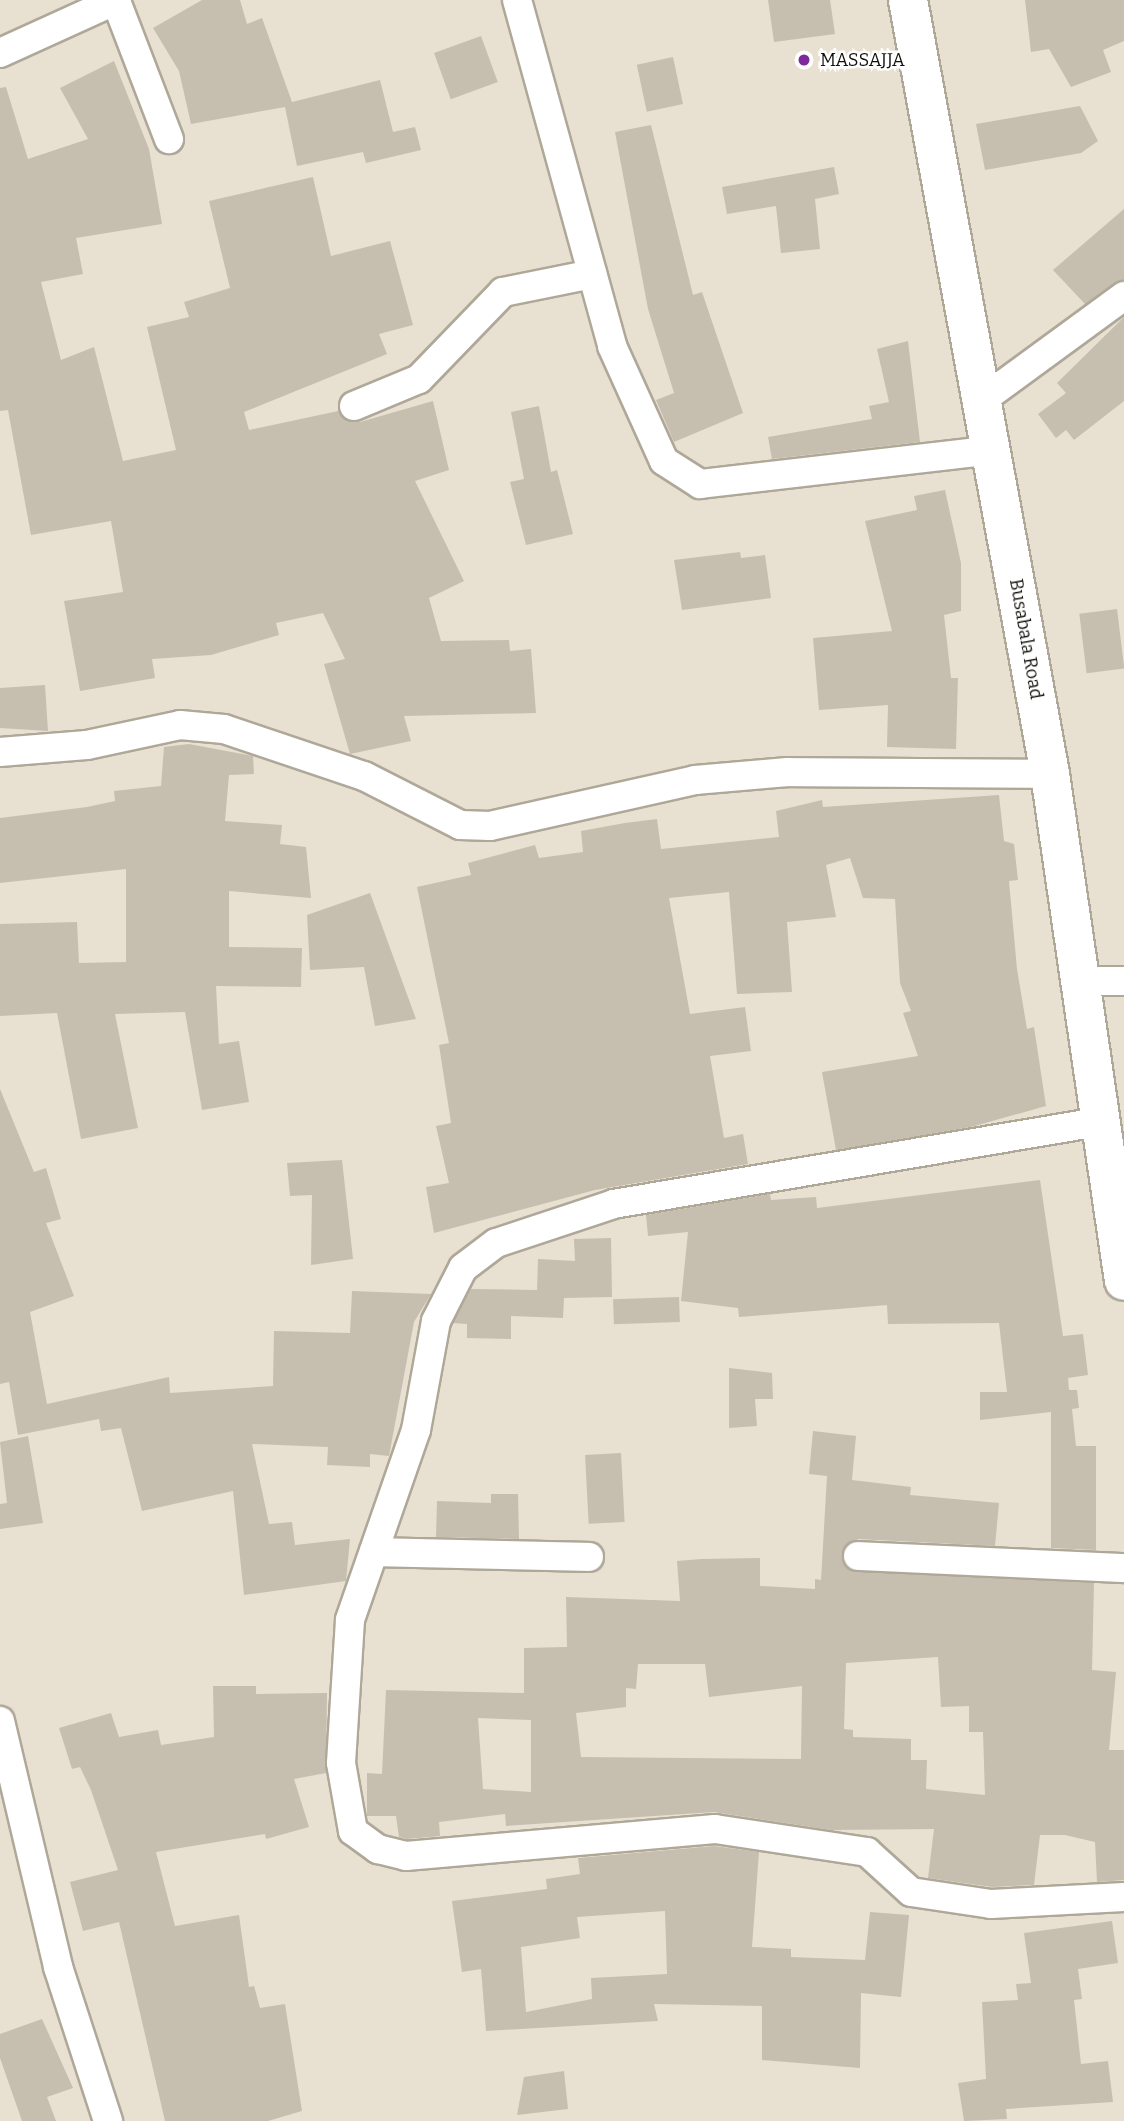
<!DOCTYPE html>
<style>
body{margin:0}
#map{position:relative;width:1124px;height:2121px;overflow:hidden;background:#e8e0d1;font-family:Bitter,serif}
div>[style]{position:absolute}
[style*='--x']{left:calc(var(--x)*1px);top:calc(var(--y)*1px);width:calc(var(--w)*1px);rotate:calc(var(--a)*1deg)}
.building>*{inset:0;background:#c6bfb0;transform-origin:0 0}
.roads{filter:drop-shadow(2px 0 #afa899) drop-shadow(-2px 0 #afa899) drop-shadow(0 2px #afa899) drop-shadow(0 -2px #afa899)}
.street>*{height:28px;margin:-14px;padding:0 14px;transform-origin:14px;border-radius:14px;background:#fff}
.secondary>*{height:38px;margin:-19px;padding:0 19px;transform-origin:19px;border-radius:19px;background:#fff}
.dots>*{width:19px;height:19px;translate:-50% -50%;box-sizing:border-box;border:4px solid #fff;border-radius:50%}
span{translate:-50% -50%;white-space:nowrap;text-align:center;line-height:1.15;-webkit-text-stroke:5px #fff;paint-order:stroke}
.poi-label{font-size:18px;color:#14110c}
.left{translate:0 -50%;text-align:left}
.street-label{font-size:18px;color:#14110c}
</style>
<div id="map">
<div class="building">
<i style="clip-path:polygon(202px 0,240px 0,247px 24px,262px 18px,292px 102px,380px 80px,393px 132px,415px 127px,421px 150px,366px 163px,363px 152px,297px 166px,285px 107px,191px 124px,179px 71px,153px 28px)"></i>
<i style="clip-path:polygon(768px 0,830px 0,835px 34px,774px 42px)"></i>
<i style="clip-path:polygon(1025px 0,1124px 0,1124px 41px,1103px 50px,1111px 72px,1071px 87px,1049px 49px,1031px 52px)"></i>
<i style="left:481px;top:36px;width:49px;height:50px;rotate:70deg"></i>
<i style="left:673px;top:57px;width:48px;height:37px;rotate:78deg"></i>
<i style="clip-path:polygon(114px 61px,149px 149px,162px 224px,76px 238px,83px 274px,41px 282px,61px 360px,94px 347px,123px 461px,176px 450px,147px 327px,189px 317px,184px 302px,230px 288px,209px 201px,313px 177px,331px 256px,390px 241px,413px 325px,379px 334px,387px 354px,244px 412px,249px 430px,338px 411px,360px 422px,433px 401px,449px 470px,415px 481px,464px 581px,429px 598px,441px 641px,509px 640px,510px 651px,531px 649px,536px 713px,404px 716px,411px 741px,350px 754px,324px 664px,345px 659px,323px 613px,276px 623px,279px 635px,211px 655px,152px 659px,155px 678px,80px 691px,64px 601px,123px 592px,111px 521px,31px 535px,8px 410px,0 411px,0 88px,6px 87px,28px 159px,88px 139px,60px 88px)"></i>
<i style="clip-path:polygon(1080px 106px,1098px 141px,1081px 153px,985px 170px,976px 124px)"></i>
<i style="clip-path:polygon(651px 125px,693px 295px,702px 292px,743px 413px,674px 442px,656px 400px,674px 393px,648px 309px,615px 132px)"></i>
<i style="clip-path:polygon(834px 167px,839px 194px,815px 199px,820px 249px,781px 253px,776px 206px,727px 214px,722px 187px)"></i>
<i style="clip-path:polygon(1124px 209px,1124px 280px,1085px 304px,1053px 270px)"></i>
<i style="clip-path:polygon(1124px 317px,1124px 401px,1074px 440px,1066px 430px,1056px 438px,1038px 414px,1066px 393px,1057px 383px)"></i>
<i style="clip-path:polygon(908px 341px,920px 442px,772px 459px,768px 437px,872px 419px,869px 406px,889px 402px,877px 349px)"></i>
<i style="clip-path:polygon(539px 406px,551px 472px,557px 470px,573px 534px,526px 545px,510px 482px,524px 479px,511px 412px)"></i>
<i style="clip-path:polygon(945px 490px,961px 563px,961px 611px,944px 615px,951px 678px,958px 678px,956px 749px,887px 747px,888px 705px,819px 710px,813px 638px,892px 631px,865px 521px,917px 510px,914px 496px)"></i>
<i style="clip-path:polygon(740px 552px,741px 558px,765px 555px,771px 598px,682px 610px,674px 560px)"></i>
<i style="left:1117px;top:609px;width:60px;height:38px;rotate:83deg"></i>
<i style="clip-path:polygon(45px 685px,48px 731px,0 728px,0 688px)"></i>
<i style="clip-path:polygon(189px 744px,253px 756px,254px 774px,229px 775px,225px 821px,282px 825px,280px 844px,306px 847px,311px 898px,229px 891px,229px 947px,302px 948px,301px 987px,216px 986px,219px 1044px,239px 1041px,249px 1102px,202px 1110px,185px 1012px,115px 1014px,138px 1128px,81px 1139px,57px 1013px,0 1016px,0 924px,77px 922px,79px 963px,126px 962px,126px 869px,0 883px,0 818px,87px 807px,115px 801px,114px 791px,161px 786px,164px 747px)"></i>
<i style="clip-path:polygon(999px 795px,1004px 841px,1014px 844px,1018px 880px,1009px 881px,1017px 969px,1027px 1029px,1034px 1027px,1046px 1106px,971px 1127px,836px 1150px,822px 1072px,918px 1056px,903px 1013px,911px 1011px,900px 983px,895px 899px,863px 898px,850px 858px,826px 865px,836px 917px,787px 922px,792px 992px,737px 994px,729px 892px,669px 898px,690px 1014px,745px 1007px,751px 1051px,710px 1056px,724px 1138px,743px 1134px,748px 1164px,595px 1190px,434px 1233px,426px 1187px,449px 1183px,436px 1126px,451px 1123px,439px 1045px,449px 1043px,417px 887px,471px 875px,468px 863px,535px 845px,539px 858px,583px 852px,581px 831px,625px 823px,657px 819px,661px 849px,779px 837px,776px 811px,822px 800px,823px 807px)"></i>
<i style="clip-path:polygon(370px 893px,416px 1019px,375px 1026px,364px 967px,310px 970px,307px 915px)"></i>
<i style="clip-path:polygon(0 1089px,34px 1172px,46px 1168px,61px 1219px,46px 1223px,74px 1296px,30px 1312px,47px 1404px,169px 1377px,170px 1393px,273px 1386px,274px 1331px,350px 1333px,352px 1291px,431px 1294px,414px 1322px,389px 1456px,370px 1454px,370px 1467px,327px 1465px,328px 1447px,252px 1444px,269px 1524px,292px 1522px,295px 1545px,350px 1539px,346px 1581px,244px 1595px,233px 1491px,142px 1511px,121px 1428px,101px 1431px,99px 1419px,18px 1435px,9px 1382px,0 1384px)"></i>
<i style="clip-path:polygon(342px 1160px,353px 1259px,311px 1265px,312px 1195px,290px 1196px,287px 1163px)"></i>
<i style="clip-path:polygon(1040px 1180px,1063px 1336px,1083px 1334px,1088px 1375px,1068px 1378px,1069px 1390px,1077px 1390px,1079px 1408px,1072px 1409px,1076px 1446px,1096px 1446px,1096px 1550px,1051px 1548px,1051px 1412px,980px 1420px,980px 1392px,1007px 1392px,999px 1323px,888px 1324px,887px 1305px,739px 1317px,738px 1308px,681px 1301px,688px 1232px,648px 1236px,646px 1215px,770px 1194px,771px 1200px,816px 1197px,817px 1208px)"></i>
<i style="clip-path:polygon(611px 1238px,612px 1297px,564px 1298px,563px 1318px,511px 1316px,511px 1339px,467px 1338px,467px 1324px,453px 1323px,471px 1289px,537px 1290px,538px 1259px,575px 1261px,574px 1239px)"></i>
<i style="left:679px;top:1297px;width:25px;height:66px;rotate:88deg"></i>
<i style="clip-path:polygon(729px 1368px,772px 1373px,773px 1399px,755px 1399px,757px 1426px,729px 1428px)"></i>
<i style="clip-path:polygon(evenodd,813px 1431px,856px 1436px,852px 1480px,911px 1487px,910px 1495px,999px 1503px,995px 1546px,858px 1539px,842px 1555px,850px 1570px,1094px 1583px,1092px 1670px,1116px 1672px,1109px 1750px,1124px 1750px,1124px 1880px,1097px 1882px,1095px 1842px,1065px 1835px,1040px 1835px,1034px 1885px,992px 1887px,928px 1878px,934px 1829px,831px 1830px,714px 1812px,506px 1826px,505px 1814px,439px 1822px,440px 1836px,407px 1839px,399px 1837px,396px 1816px,367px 1816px,367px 1773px,382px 1774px,386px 1690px,524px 1693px,524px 1648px,567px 1647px,566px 1597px,680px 1601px,677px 1561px,701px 1559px,760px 1558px,760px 1586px,815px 1589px,815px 1579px,821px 1580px,827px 1476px,809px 1474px,813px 1431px,938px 1657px,941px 1707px,969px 1706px,969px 1732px,983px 1732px,985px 1795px,926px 1789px,927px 1760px,911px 1760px,911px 1739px,853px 1737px,853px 1730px,844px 1729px,846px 1663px,938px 1657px,813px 1431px,638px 1664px,705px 1664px,709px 1697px,802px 1686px,801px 1759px,581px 1757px,576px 1713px,626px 1707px,626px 1688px,636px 1689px,638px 1664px,813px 1431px,478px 1718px,531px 1720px,531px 1792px,483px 1789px,478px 1718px)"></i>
<i style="clip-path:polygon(28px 1436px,43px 1523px,0 1529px,0 1504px,7px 1503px,0 1442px)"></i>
<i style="left:621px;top:1453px;width:69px;height:36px;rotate:87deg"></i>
<i style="clip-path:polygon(491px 1494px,518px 1494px,519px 1539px,436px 1537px,437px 1501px,491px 1503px)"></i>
<i style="clip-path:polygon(213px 1686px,256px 1686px,256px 1694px,327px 1693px,326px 1773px,294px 1779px,309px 1827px,266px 1839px,265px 1834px,156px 1852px,175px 1926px,239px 1915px,249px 1987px,254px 1986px,260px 2008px,285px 2004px,302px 2111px,268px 2121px,165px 2121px,119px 1922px,83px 1931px,70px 1882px,118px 1870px,91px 1790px,80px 1767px,72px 1769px,59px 1728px,111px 1713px,119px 1737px,158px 1730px,161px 1745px,214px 1737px)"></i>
<i style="clip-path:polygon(evenodd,714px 1846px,759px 1852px,752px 1947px,791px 1949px,791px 1957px,865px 1960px,870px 1912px,909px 1915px,901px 1997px,861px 1993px,860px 2068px,762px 2060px,762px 2006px,654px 2004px,658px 2021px,486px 2031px,481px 1969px,462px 1972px,452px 1901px,547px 1889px,546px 1879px,580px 1874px,578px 1858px,714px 1846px,665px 1911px,667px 1974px,591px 1978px,592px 1999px,526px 2012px,521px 1947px,580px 1938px,577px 1917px,665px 1911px)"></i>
<i style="clip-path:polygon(1112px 1921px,1118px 1963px,1078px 1969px,1082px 1999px,1074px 2000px,1081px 2064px,1108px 2061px,1113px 2102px,1006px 2109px,1007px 2119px,964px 2121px,958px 2083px,986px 2079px,982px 2002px,1018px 2000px,1016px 1984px,1031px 1983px,1024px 1933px)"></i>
<i style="clip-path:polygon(42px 2019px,73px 2088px,47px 2097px,56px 2121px,22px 2121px,0 2058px,0 2034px)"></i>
<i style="clip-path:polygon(564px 2071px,568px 2109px,517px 2115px,524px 2077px)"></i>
</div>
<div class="roads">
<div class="street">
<i style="--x:517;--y:0;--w:359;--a:74.6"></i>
<i style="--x:612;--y:346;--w:126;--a:65.7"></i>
<i style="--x:664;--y:461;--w:43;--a:32.6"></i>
<i style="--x:700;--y:484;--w:294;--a:-6.6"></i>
<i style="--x:116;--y:1;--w:148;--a:69"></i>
<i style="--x:0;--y:53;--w:128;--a:-24.4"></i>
<i style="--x:982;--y:400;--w:176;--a:-36.2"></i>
<i style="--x:354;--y:406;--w:70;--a:-22.6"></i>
<i style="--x:419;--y:379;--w:121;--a:-46"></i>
<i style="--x:503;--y:292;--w:91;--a:-11.4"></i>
<i style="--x:0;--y:752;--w:87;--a:-4.6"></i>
<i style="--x:87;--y:745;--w:95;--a:-12.1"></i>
<i style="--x:180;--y:725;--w:44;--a:5.2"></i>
<i style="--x:224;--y:729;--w:148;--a:18.6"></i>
<i style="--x:364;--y:776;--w:108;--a:27"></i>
<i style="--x:460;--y:825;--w:30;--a:2"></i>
<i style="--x:490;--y:826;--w:210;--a:-12.6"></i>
<i style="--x:695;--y:780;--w:93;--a:-4.9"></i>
<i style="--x:788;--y:772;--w:262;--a:0.4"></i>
<i style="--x:1080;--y:981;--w:44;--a:0"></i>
<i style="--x:1098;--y:1122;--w:491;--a:170.4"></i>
<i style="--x:614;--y:1204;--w:124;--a:161.7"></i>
<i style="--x:496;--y:1243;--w:41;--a:142.9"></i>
<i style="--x:463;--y:1268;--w:59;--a:117"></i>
<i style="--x:436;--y:1321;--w:111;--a:100.4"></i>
<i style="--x:416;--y:1430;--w:201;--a:109.2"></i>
<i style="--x:350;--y:1620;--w:143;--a:93.6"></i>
<i style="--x:341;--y:1763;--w:69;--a:80"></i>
<i style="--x:353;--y:1831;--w:31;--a:36"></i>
<i style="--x:378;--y:1849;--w:29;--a:14"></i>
<i style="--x:406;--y:1856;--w:310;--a:-5"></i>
<i style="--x:715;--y:1829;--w:154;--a:8.6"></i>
<i style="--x:867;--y:1852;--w:59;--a:42.3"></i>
<i style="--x:911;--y:1892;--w:81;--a:8.5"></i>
<i style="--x:991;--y:1904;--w:133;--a:-3"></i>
<i style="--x:374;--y:1552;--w:215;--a:1.3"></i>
<i style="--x:858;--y:1556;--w:266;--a:2.6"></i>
<i style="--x:0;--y:1721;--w:253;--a:76.7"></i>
<i style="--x:58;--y:1967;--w:162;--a:72"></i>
</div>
<div class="secondary">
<i style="--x:908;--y:0;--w:787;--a:79.6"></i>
<i style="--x:1050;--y:774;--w:512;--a:81.7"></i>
</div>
</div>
<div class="dots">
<i style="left:804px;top:60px;background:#7d2a9a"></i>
</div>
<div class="poi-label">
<span class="left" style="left:820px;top:60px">MASSAJJA</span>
</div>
<div class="street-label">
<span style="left:1026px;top:639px;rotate:80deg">Busabala Road</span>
</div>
</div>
